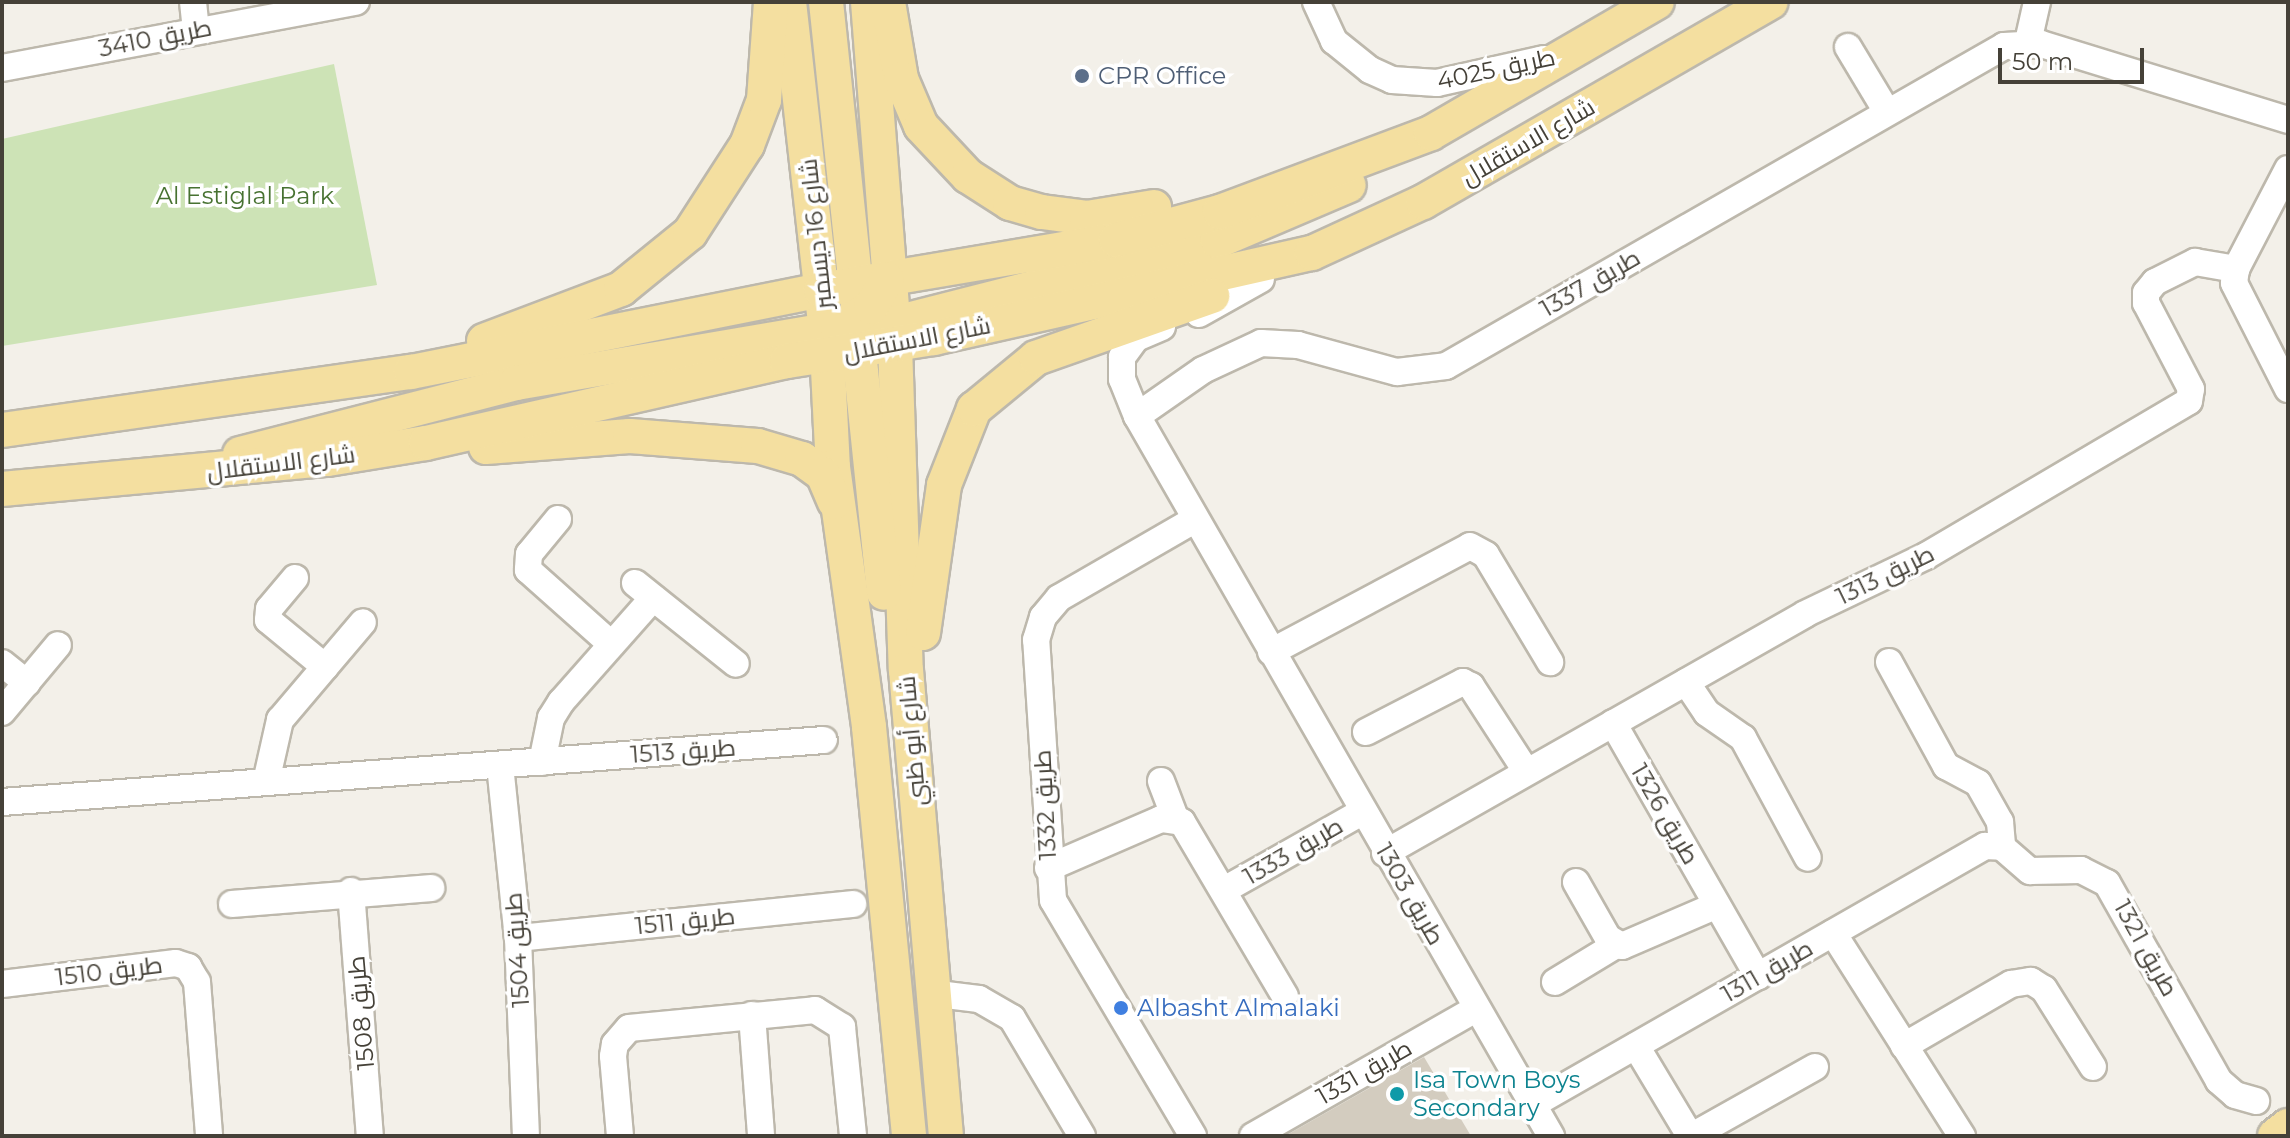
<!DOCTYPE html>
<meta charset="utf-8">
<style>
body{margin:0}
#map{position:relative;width:2290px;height:1138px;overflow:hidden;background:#f3f0e9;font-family:Montserrat,Cairo,sans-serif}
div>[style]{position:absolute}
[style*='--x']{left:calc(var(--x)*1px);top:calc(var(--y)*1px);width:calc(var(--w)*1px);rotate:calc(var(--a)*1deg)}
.green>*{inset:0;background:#cde3b6}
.building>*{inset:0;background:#d3ccbf}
.roads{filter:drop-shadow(2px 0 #bdb8ac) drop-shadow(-2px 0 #bdb8ac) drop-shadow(0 2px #bdb8ac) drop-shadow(0 -2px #bdb8ac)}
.minor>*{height:26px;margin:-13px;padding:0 13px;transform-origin:13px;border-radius:13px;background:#fff}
.major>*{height:34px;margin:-17px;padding:0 17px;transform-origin:17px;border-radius:17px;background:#f4dfa0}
.dots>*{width:22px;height:22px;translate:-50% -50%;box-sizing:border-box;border:4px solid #fff;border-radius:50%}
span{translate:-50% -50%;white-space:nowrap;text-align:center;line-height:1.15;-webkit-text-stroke:7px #fff;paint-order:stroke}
.street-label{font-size:24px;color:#454138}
.service-label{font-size:24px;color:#4e5e75}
.left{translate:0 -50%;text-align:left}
.park-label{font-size:24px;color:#477231}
.shop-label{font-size:24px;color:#366cbe}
.culture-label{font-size:24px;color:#0d838f}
.frame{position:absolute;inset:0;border:4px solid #454138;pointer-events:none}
.scale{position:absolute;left:1998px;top:48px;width:146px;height:36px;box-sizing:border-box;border:4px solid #454138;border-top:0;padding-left:10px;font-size:24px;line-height:28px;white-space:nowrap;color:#454138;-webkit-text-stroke:6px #fff;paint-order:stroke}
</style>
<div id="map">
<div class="green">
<i style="clip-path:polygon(334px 64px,377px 285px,2px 346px,2px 139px)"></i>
</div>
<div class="building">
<i style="clip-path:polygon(1424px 1057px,1471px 1136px,1285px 1136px)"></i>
</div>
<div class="roads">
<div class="minor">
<i style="--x:193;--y:2;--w:28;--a:84"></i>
<i style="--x:1316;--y:2;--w:43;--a:65.2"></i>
<i style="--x:1334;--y:41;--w:46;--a:38.9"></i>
<i style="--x:1370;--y:70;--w:24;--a:24"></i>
<i style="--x:1392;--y:80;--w:45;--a:3.8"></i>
<i style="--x:1437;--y:83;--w:110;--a:-12.6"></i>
<i style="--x:2028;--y:42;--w:41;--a:-77.3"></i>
<i style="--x:1848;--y:47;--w:76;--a:59"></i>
<i style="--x:2;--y:68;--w:360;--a:-10.6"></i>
<i style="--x:2288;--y:169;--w:113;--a:117.5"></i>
<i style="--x:2236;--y:269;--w:14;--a:98"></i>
<i style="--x:2234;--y:283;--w:119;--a:63"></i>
<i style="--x:1199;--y:314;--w:71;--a:-29.4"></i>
<i style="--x:1162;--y:327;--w:28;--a:157"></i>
<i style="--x:1136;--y:338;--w:24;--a:126"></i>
<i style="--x:1122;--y:357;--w:22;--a:90"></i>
<i style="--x:1122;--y:379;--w:40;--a:68"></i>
<i style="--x:1137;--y:416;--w:831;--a:60.1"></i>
<i style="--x:1137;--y:416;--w:80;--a:-34.9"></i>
<i style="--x:1203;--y:370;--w:64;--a:-25"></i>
<i style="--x:1261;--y:343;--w:37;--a:3"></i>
<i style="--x:1298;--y:345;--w:103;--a:15.3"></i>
<i style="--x:1397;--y:372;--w:49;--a:-7"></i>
<i style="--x:1446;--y:366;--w:643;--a:-29.83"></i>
<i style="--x:2004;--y:46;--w:37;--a:-3"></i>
<i style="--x:2041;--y:44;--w:258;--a:17.1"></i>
<i style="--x:558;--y:519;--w:45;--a:129.6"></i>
<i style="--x:529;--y:554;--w:16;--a:94"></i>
<i style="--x:528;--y:570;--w:111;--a:41.7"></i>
<i style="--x:295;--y:578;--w:40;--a:130"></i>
<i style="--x:269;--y:609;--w:11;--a:95"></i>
<i style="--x:268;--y:620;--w:74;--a:39.5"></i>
<i style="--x:635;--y:583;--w:129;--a:38.7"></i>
<i style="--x:1271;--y:652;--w:225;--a:-28"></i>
<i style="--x:1470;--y:546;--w:18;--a:29"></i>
<i style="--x:1486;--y:555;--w:125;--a:59.1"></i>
<i style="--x:1889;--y:662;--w:119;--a:61.3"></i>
<i style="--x:1946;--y:766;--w:36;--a:28"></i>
<i style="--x:1978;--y:783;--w:45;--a:60.6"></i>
<i style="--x:2000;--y:822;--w:25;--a:85"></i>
<i style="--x:2;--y:663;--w:32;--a:39"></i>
<i style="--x:1686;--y:682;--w:37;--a:56"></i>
<i style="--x:1707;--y:713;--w:44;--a:34.8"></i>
<i style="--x:1743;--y:738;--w:136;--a:61.6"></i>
<i style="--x:2;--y:712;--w:87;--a:-50.1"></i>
<i style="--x:1613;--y:723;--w:292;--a:60.2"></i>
<i style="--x:1366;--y:732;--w:109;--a:-27.3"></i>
<i style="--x:1463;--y:682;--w:9;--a:27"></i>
<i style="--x:1471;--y:686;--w:101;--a:57.1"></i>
<i style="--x:542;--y:762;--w:45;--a:-78.4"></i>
<i style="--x:551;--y:718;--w:19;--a:-58"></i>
<i style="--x:561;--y:702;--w:139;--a:-48.5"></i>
<i style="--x:500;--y:765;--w:174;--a:84.1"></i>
<i style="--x:518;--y:938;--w:198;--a:87.7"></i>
<i style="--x:1161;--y:781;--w:40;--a:69"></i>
<i style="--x:266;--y:782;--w:64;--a:-77.3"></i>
<i style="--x:280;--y:720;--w:128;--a:-49.7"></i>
<i style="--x:2;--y:802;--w:824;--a:-4.31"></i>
<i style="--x:2002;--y:847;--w:37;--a:41"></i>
<i style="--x:2030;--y:871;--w:51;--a:-1.1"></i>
<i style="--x:2081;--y:870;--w:29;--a:27"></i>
<i style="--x:2107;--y:883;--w:227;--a:60.5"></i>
<i style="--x:2219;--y:1081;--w:21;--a:41"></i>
<i style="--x:2235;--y:1095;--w:22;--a:16"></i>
<i style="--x:1385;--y:853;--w:483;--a:-29.6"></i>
<i style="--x:1805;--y:614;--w:134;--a:-25.6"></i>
<i style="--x:1926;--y:556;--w:305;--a:-30.5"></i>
<i style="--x:2189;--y:401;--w:12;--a:-81"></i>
<i style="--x:2191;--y:389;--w:97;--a:-117.6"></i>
<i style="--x:2146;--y:303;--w:10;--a:-90"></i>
<i style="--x:2146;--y:293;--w:14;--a:-51"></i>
<i style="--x:2155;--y:282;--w:45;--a:-26.6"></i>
<i style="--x:2195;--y:262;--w:42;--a:9.7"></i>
<i style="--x:1048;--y:868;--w:123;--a:-23.4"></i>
<i style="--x:1161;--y:819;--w:21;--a:8"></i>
<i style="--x:1182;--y:822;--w:202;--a:59.4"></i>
<i style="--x:1576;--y:882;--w:64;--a:60.3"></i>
<i style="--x:1608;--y:938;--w:16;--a:30"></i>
<i style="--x:1622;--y:946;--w:103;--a:-23.3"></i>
<i style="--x:1224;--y:890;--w:159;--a:-29.5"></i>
<i style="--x:351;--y:891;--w:246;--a:85.6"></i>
<i style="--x:232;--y:904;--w:200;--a:-4.6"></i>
<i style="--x:1833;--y:933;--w:241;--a:57.6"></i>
<i style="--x:518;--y:938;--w:337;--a:-5.8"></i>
<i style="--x:1555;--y:982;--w:71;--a:-31.2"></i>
<i style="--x:2;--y:984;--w:175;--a:-6.9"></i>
<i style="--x:176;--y:963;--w:13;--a:18"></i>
<i style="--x:188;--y:967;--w:17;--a:59"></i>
<i style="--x:197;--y:982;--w:154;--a:85.5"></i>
<i style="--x:938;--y:994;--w:41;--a:7"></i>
<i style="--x:979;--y:999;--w:38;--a:30"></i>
<i style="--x:1012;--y:1018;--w:137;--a:59.3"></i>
<i style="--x:752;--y:1015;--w:121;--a:85.7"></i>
<i style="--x:1636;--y:1046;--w:105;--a:59"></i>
<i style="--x:1904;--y:1046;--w:124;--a:-30.1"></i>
<i style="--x:2011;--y:984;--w:20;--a:-9"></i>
<i style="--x:2031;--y:981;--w:15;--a:32"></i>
<i style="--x:2044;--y:989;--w:92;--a:57.9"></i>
<i style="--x:1532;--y:1105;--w:522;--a:-29.76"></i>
<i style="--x:1985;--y:846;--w:17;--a:3"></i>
<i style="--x:620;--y:1136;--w:80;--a:-95"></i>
<i style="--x:613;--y:1056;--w:12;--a:-81"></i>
<i style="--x:615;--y:1044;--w:21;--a:-49"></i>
<i style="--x:629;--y:1028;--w:187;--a:-5.5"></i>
<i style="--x:815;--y:1010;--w:32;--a:32"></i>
<i style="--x:842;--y:1027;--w:110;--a:84.2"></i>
<i style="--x:1193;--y:1136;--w:274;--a:-120.7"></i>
<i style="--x:1053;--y:900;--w:261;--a:-93.7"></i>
<i style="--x:1036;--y:640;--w:24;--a:-73"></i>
<i style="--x:1043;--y:617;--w:25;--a:-50"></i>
<i style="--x:1059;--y:598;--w:156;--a:-30"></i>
<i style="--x:1253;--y:1136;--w:257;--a:-29.7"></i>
<i style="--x:1692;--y:1136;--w:141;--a:-29.3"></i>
</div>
<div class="major">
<i style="--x:789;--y:2;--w:330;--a:83.6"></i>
<i style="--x:826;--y:330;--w:137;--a:87.1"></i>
<i style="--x:833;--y:467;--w:262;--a:82.1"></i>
<i style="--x:869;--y:727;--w:411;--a:84.4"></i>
<i style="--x:826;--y:2;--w:306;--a:84"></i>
<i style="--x:868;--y:2;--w:344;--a:85.5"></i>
<i style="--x:895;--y:345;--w:325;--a:88.1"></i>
<i style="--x:906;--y:670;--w:468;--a:85.1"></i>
<i style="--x:888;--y:2;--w:78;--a:80.4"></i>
<i style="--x:901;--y:79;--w:51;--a:66.9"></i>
<i style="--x:921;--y:126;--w:69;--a:46.8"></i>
<i style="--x:968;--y:176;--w:50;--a:32.7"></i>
<i style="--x:1010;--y:203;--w:33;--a:16"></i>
<i style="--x:1042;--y:212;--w:45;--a:7.6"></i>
<i style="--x:1087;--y:218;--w:68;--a:-9.3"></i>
<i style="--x:872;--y:329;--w:357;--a:-14.3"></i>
<i style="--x:1218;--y:241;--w:142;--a:-23.1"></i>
<i style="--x:852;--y:332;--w:20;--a:70"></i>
<i style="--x:859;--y:351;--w:243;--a:84.1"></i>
<i style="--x:484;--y:341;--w:147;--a:-20.8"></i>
<i style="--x:621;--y:289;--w:89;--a:-39.1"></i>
<i style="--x:690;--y:233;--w:105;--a:-57.1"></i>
<i style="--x:747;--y:145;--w:48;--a:-69.3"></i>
<i style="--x:764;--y:100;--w:98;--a:-85.9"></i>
<i style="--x:2;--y:430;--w:413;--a:-8.1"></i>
<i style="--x:411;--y:372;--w:418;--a:-11.3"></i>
<i style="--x:821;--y:290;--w:299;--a:-9.6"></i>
<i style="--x:1116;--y:240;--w:108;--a:-15.1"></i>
<i style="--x:1220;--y:212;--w:225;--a:-20.5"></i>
<i style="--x:1431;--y:133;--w:261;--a:-30.1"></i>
<i style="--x:486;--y:447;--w:144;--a:-4.4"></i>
<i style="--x:630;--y:436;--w:128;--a:4.5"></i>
<i style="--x:758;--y:446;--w:46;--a:16.5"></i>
<i style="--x:802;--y:459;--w:26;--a:36"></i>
<i style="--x:823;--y:474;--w:30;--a:67"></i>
<i style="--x:240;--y:454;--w:285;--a:-14.4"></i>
<i style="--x:516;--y:383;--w:327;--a:-9.7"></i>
<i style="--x:838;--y:328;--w:39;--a:-32"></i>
<i style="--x:871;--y:307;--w:32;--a:-60"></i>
<i style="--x:2;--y:489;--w:327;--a:-5.3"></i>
<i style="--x:328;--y:459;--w:99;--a:-9.3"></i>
<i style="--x:426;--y:443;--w:370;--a:-12.8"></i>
<i style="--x:787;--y:361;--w:149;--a:-8.9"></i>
<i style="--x:934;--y:338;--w:387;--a:-12.7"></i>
<i style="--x:1312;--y:253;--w:122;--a:-24.7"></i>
<i style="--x:1423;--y:202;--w:401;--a:-29.9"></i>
<i style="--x:923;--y:633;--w:149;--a:-81.9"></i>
<i style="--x:944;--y:485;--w:82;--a:-68.5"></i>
<i style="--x:974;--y:409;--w:80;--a:-39.4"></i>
<i style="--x:1036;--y:358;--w:187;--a:-19.4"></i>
<i style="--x:2275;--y:1136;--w:16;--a:-38"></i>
</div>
</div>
<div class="dots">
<i style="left:1082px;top:76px;background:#5c6f8a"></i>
<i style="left:1121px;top:1008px;background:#3f7fe0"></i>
<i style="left:1397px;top:1094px;background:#0f9aa8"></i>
</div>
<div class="street-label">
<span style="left:155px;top:38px;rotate:-11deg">طريق 3410</span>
<span style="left:1496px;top:69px;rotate:-12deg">طريق 4025</span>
<span style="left:1528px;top:142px;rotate:-30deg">شارع الاستقلال</span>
<span style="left:816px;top:234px;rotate:-96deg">شارع 16 ديسمبر</span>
<span style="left:1590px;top:283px;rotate:-30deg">طريق 1337</span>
<span style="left:917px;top:339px;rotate:-11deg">شارع الاستقلال</span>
<span style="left:281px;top:463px;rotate:-7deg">شارع الاستقلال</span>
<span style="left:1885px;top:575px;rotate:-26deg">طريق 1313</span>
<span style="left:912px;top:741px;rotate:-95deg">شارع أبو ظبي</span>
<span style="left:683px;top:751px;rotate:-4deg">طريق 1513</span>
<span style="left:1045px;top:805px;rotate:-93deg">طريق 1332</span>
<span style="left:1665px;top:814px;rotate:60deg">طريق 1326</span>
<span style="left:1293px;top:851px;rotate:-30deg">طريق 1333</span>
<span style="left:1410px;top:894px;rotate:60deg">طريق 1303</span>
<span style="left:685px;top:921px;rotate:-6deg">طريق 1511</span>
<span style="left:2146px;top:948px;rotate:61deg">طريق 1321</span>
<span style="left:517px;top:950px;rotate:-94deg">طريق 1504</span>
<span style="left:109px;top:971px;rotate:-7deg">طريق 1510</span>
<span style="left:1767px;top:971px;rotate:-30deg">طريق 1311</span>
<span style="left:361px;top:1013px;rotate:-95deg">طريق 1508</span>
<span style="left:1364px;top:1072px;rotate:-30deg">طريق 1331</span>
</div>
<div class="service-label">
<span class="left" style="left:1098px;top:76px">CPR Office</span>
</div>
<div class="park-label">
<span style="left:245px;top:196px">Al Estiglal Park</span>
</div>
<div class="shop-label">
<span class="left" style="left:1137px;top:1008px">Albasht Almalaki</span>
</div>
<div class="culture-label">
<span class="left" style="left:1413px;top:1094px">Isa Town Boys<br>Secondary</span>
</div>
<div class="frame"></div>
<div class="scale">50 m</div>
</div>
